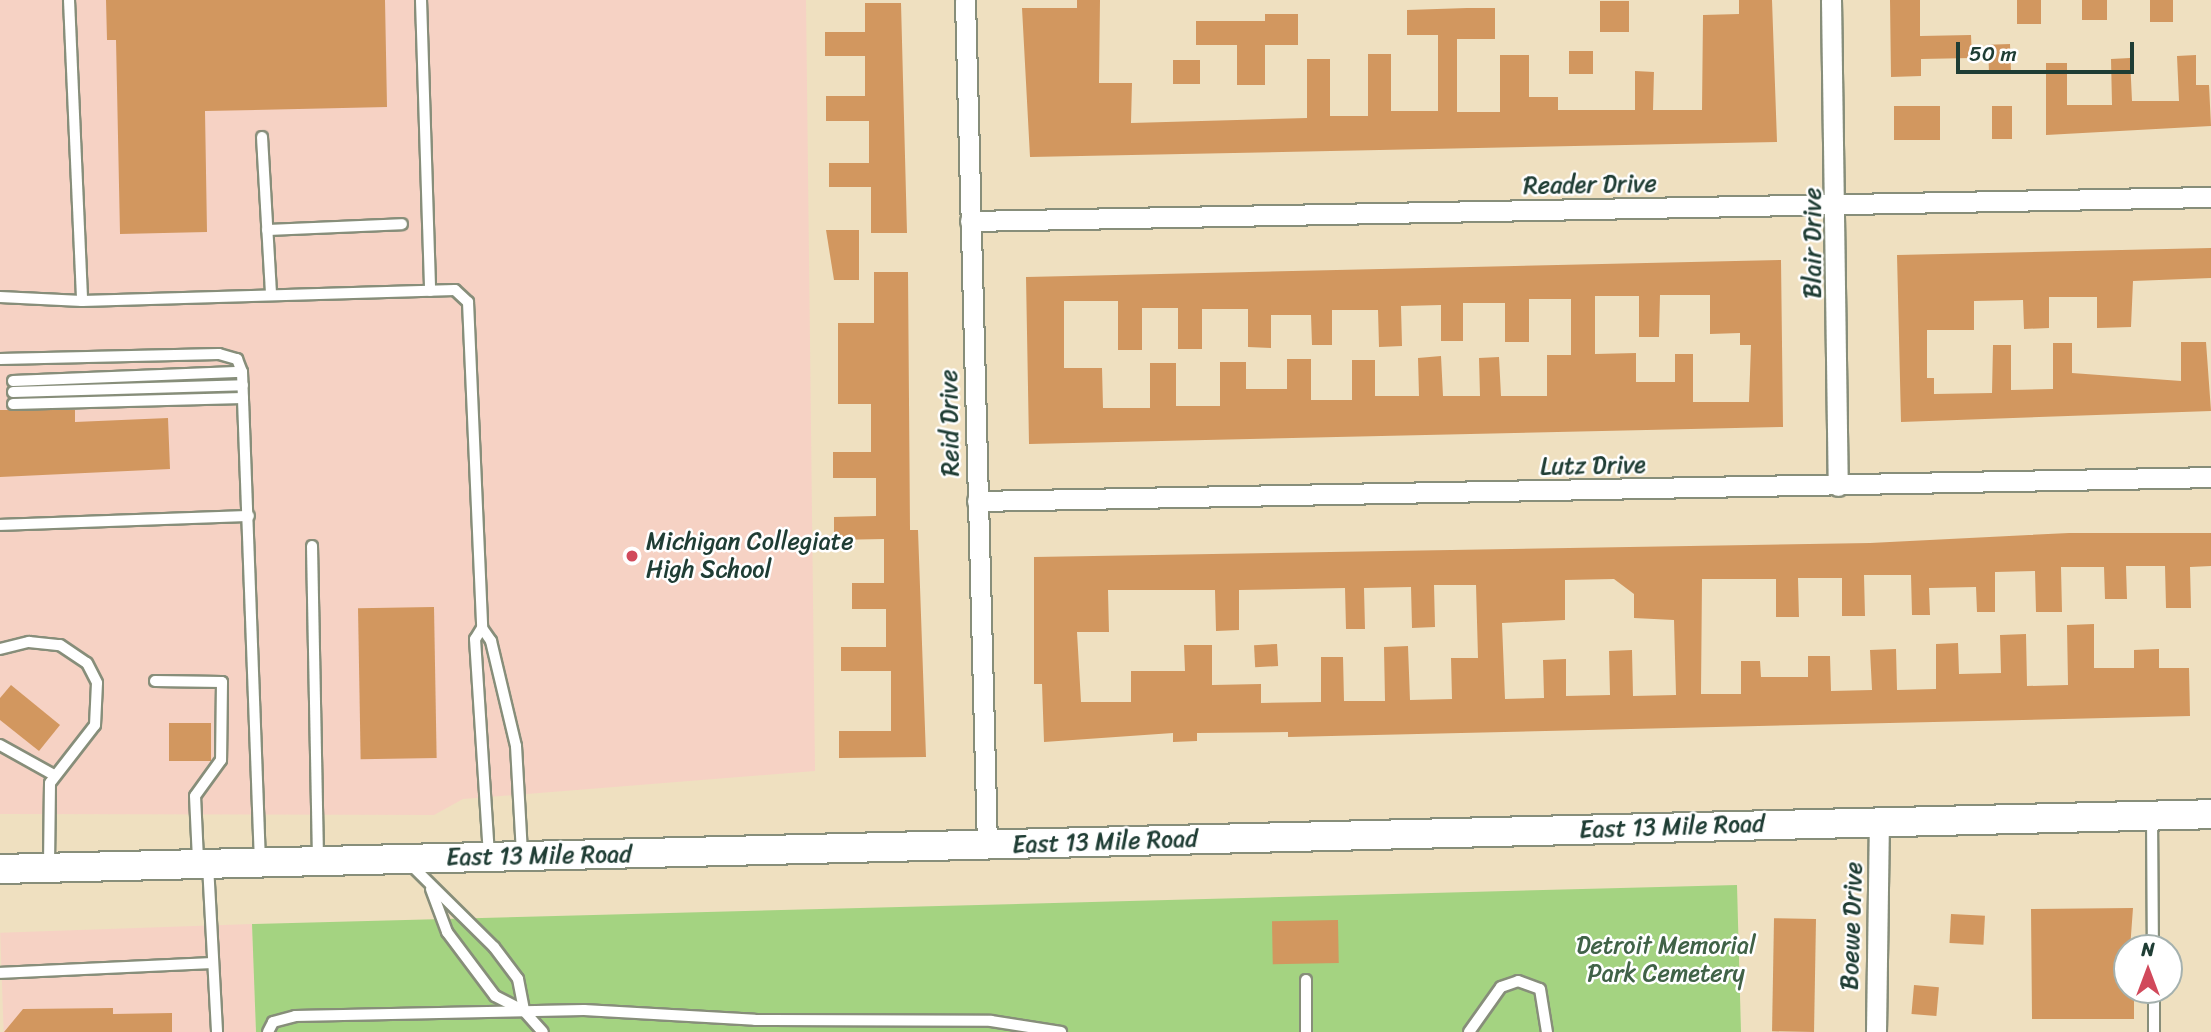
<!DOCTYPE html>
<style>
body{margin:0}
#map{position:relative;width:2211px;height:1032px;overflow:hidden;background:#efe0c0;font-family:Sriracha,sans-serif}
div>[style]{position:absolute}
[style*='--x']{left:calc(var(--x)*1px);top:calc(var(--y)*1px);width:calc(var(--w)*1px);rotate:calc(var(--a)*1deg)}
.built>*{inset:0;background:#f6d2c4;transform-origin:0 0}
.green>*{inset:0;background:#a4d381}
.building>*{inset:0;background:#d2975f;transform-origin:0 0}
.roads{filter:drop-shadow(2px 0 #878e7a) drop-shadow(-2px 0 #878e7a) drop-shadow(0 2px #878e7a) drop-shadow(0 -2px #878e7a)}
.lane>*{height:10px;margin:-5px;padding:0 5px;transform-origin:5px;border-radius:5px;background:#fff}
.street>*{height:19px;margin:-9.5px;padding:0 9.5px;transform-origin:9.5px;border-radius:9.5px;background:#fff}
.secondary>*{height:28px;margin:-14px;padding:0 14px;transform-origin:14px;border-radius:14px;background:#fff}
.dots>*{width:19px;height:19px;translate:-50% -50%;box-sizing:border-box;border:4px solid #fff;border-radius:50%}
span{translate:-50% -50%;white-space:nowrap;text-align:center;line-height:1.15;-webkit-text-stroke:5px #fff;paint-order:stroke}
.street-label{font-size:24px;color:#1f3d34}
.poi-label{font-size:24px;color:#1f3d34}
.left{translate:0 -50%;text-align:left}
.park-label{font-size:24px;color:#406247}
.north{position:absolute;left:2113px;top:934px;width:70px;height:70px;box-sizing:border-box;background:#fff;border:2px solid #a5b1ae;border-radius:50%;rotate:0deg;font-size:19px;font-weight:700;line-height:28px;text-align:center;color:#1f3d34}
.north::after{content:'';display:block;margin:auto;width:24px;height:32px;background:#d1495b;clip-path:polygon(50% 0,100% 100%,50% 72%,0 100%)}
.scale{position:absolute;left:1956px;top:42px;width:178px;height:32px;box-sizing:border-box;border:4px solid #1f3d34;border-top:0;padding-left:9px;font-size:21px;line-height:24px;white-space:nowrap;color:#1f3d34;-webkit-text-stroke:5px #fff;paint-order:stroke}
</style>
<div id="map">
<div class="built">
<i style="clip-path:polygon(0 0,806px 0,815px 771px,463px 799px,434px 815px,0 814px)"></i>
<i style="left:252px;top:924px;width:108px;height:252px;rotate:88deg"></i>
</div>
<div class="green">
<i style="clip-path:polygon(1737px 885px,1741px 1032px,256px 1032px,252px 924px)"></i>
</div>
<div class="building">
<i style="clip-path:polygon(106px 0,385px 0,387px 107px,205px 111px,207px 232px,120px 234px,116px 40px,107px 40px)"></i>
<i style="clip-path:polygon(1077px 0,1100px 0,1099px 83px,1132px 83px,1131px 123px,1307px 118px,1307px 59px,1330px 59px,1330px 116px,1368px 116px,1368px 54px,1391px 54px,1391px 111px,1438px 111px,1438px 35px,1407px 35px,1407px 10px,1467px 8px,1495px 8px,1495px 39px,1457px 39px,1457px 112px,1500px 112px,1500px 55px,1529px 55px,1529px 97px,1558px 97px,1558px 110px,1635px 110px,1635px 71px,1654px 72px,1653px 110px,1702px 110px,1703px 15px,1739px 14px,1739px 0,1772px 0,1777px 142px,1030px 157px,1022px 8px,1077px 8px)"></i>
<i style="clip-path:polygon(1890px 0,1920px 0,1920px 36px,1971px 35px,1972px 58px,1921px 59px,1921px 76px,1891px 77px)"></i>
<i style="left:2017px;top:0;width:24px;height:24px"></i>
<i style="left:2082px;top:0;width:25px;height:20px"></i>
<i style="left:2150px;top:0;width:23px;height:22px"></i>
<i style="left:1600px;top:1px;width:29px;height:31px"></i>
<i style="clip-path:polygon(865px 3px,901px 3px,907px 233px,871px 233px,871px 187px,829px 187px,829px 163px,869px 163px,869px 121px,826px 121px,826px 96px,865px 96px,865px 56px,825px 56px,825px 32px,865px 32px)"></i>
<i style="clip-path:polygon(1265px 14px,1298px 14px,1298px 45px,1265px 45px,1265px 85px,1237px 85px,1237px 45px,1196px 45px,1196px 21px,1265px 21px)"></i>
<i style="left:2010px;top:44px;width:27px;height:22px;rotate:88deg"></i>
<i style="left:1569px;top:51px;width:24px;height:23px"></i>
<i style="clip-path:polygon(2196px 55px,2196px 85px,2209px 85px,2211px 126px,2046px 135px,2046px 63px,2067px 63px,2067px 105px,2112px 105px,2111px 59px,2130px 58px,2132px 101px,2179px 101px,2177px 56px)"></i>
<i style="left:1173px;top:60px;width:27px;height:24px"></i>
<i style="left:1894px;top:106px;width:46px;height:34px"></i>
<i style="left:1992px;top:106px;width:20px;height:33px"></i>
<i style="clip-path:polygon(826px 230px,859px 230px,859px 280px,834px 280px)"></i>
<i style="clip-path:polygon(2211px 248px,2211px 278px,2133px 281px,2131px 327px,2097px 328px,2097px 297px,2049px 297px,2049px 328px,2024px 329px,2023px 300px,1974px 301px,1974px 330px,1927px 330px,1927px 378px,1934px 378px,1934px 394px,1992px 393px,1993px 345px,2011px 345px,2011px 390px,2053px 389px,2053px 343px,2072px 343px,2072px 373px,2181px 381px,2181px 342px,2206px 342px,2211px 411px,1901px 422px,1897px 255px)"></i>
<i style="clip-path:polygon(evenodd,1781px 260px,1783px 427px,1029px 444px,1026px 277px,1781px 260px,1660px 295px,1710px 295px,1710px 334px,1740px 333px,1740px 345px,1751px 345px,1749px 402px,1693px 402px,1693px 354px,1675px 354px,1675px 382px,1636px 382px,1636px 353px,1595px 354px,1595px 296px,1639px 296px,1639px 337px,1659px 337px,1660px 295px,1781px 260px,1529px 299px,1571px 299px,1571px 355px,1547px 355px,1547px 396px,1501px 396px,1499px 357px,1479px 358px,1480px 396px,1443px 396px,1441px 356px,1418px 358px,1419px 396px,1375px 396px,1375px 360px,1352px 360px,1352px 400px,1311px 400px,1311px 359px,1287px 359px,1287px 389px,1246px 389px,1246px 362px,1220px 362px,1220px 406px,1176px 406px,1176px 363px,1150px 363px,1150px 408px,1103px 408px,1102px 368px,1064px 368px,1064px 301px,1118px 301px,1118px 350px,1142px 350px,1142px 308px,1178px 308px,1178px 349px,1202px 349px,1202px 309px,1248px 309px,1248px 347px,1271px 348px,1271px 315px,1311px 315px,1312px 345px,1332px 345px,1332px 310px,1378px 310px,1379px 347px,1402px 346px,1401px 306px,1441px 305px,1441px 341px,1463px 341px,1463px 303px,1505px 303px,1505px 342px,1529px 342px,1529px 299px)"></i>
<i style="clip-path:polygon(874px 272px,908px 272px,910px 530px,918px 530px,926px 757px,839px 758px,839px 731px,891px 731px,891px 671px,841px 671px,841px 647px,886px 647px,886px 609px,852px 609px,852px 583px,884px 583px,884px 539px,834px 540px,834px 517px,876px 516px,876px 478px,833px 478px,833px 452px,871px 452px,871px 404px,838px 404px,838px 323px,874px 323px)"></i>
<i style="clip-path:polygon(0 410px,75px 410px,75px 422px,168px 418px,170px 469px,0 477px)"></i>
<i style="clip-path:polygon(evenodd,2069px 533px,2211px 533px,2211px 566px,2190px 567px,2191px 608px,2166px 608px,2165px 566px,2126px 566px,2127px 599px,2105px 599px,2104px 567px,2061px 567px,2062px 612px,2036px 612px,2035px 571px,1995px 572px,1995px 612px,1977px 612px,1976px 587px,1929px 588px,1930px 615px,1912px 615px,1911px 575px,1864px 575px,1865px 616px,1842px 616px,1842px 578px,1798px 578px,1799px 617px,1776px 617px,1776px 579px,1702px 579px,1701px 694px,1741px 694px,1741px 661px,1760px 661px,1761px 677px,1808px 677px,1808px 656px,1830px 656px,1831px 691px,1872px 690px,1870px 650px,1896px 649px,1897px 690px,1936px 689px,1936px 644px,1958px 643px,1959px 674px,2001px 673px,2000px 635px,2026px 634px,2027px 686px,2068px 685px,2067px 625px,2094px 624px,2094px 668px,2134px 668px,2134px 650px,2159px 649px,2159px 668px,2189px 668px,2190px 716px,1288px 737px,1288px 732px,1197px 733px,1197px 741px,1173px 742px,1173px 733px,1044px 742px,1042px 684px,1034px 684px,1034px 557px,1870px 543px,2069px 533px,1614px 579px,1634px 594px,1634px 618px,1674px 620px,1676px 695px,1633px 696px,1632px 650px,1609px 651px,1610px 695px,1566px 696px,1566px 659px,1543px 660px,1544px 698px,1505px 699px,1502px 623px,1565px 620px,1565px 580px,1614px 579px,2069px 533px,1434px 585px,1476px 585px,1478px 658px,1451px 658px,1452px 699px,1410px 700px,1408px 646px,1384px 647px,1385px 701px,1344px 701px,1343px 657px,1321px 657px,1321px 702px,1261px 703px,1261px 684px,1212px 685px,1212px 645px,1184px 645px,1185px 671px,1131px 671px,1131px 702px,1081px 702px,1077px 632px,1109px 632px,1108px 590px,1215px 590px,1216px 631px,1239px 630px,1239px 590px,1345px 588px,1346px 629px,1365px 629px,1364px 588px,1411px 587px,1412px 628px,1435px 627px,1434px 585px)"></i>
<i style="left:434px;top:607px;width:151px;height:76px;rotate:89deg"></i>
<i style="left:1277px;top:644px;width:22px;height:23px;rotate:87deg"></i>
<i style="clip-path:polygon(11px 685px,60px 725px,39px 751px,0 720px,0 698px)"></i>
<i style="left:169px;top:723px;width:42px;height:38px"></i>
<i style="clip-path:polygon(2133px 908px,2127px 990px,2134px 990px,2134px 1019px,2032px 1019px,2031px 909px)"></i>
<i style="left:1951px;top:914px;width:34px;height:29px;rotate:3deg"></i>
<i style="left:1816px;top:919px;width:113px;height:42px;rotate:91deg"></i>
<i style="left:1338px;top:920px;width:43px;height:66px;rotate:89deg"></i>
<i style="left:1914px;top:985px;width:25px;height:29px;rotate:5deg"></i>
<i style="clip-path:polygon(113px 1008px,113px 1014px,172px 1013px,172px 1032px,4px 1032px,23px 1009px)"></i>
</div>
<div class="roads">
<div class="lane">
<i style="--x:69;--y:0;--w:301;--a:87.5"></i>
<i style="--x:421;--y:0;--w:291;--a:88.2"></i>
<i style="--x:262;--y:137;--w:158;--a:86.7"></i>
<i style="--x:267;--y:230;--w:135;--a:-2.5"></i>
<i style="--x:0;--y:297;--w:82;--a:2.8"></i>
<i style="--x:82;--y:301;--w:373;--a:-1.7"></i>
<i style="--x:455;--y:290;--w:18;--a:43"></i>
<i style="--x:468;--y:302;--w:326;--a:87.5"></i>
<i style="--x:482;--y:628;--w:13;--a:122"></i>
<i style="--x:475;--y:639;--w:214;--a:86.3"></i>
<i style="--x:0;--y:359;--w:219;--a:-1.3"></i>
<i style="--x:219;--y:354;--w:19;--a:16"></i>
<i style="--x:237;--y:359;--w:14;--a:69"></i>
<i style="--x:242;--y:372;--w:489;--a:87.9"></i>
<i style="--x:13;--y:381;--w:229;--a:-2.3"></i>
<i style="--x:13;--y:392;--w:230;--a:-1.7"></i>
<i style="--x:13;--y:404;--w:230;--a:-1.5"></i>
<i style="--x:0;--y:525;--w:249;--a:-2.1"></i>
<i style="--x:312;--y:546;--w:311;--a:88.9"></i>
<i style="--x:482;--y:628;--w:16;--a:55"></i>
<i style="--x:491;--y:641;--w:108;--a:76.6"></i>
<i style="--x:516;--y:746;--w:109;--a:86.8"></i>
<i style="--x:0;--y:649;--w:30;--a:-14"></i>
<i style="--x:29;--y:642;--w:31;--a:6"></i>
<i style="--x:60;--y:645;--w:32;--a:34"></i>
<i style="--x:87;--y:663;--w:22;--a:63"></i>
<i style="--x:97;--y:683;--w:42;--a:92.7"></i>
<i style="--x:95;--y:725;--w:73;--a:127.8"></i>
<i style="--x:50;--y:783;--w:84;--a:90.7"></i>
<i style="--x:155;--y:681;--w:67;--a:0.9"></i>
<i style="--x:222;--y:682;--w:78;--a:90.7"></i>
<i style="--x:221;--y:760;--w:44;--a:125.8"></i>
<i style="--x:195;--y:796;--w:64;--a:87.3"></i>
<i style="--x:0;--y:745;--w:62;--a:29.1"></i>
<i style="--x:2152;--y:816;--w:132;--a:89.6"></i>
<i style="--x:208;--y:865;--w:167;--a:86.9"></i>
<i style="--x:411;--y:865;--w:117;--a:44.7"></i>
<i style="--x:494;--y:947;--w:40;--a:53"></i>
<i style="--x:518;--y:979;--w:33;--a:79"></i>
<i style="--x:431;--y:889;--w:46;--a:69.6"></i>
<i style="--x:447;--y:932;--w:80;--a:53.1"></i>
<i style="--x:495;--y:996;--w:33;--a:27"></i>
<i style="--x:524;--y:1011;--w:28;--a:48"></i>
<i style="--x:0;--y:973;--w:213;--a:-2.7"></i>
<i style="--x:1306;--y:980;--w:52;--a:90"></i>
<i style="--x:2154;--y:990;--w:42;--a:90"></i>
<i style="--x:268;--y:1032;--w:11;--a:-63"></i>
<i style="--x:273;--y:1022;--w:23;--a:-15"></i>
<i style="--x:295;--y:1016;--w:289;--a:-1.2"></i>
<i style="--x:584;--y:1010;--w:171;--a:3.3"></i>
<i style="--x:755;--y:1020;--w:236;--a:0.2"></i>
<i style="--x:991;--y:1021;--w:71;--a:8.9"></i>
<i style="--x:1469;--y:1032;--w:55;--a:-54.6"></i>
<i style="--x:1501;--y:987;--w:18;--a:-19"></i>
<i style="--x:1518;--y:981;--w:23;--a:20"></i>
<i style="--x:1540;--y:989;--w:44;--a:80.8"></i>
</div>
<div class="street">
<i style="--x:965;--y:0;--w:845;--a:88.51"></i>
<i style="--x:1831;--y:0;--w:486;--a:89.2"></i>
<i style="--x:970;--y:221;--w:1241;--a:-1.11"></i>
<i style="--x:977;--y:501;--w:1234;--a:-1.11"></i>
<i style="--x:1876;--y:1032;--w:211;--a:-89.2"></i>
</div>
<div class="secondary">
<i style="--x:0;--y:869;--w:2212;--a:-1.42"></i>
</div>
</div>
<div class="dots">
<i style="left:632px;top:556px;background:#d1495b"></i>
</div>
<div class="street-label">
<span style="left:1590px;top:185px;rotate:-1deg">Reader Drive</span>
<span style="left:1813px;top:243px;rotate:-90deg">Blair Drive</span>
<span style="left:950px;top:423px;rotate:-91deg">Reid Drive</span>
<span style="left:1593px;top:466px;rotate:-1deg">Lutz Drive</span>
<span style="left:1672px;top:827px;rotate:-2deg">East 13 Mile Road</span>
<span style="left:1105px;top:842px;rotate:-2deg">East 13 Mile Road</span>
<span style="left:539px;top:856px;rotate:-1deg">East 13 Mile Road</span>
<span style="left:1852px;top:926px;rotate:-88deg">Boewe Drive</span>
</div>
<div class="poi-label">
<span class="left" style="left:646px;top:556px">Michigan Collegiate<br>High School</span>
</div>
<div class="park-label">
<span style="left:1666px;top:960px">Detroit Memorial<br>Park Cemetery</span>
</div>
<div class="north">N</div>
<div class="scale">50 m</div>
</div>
